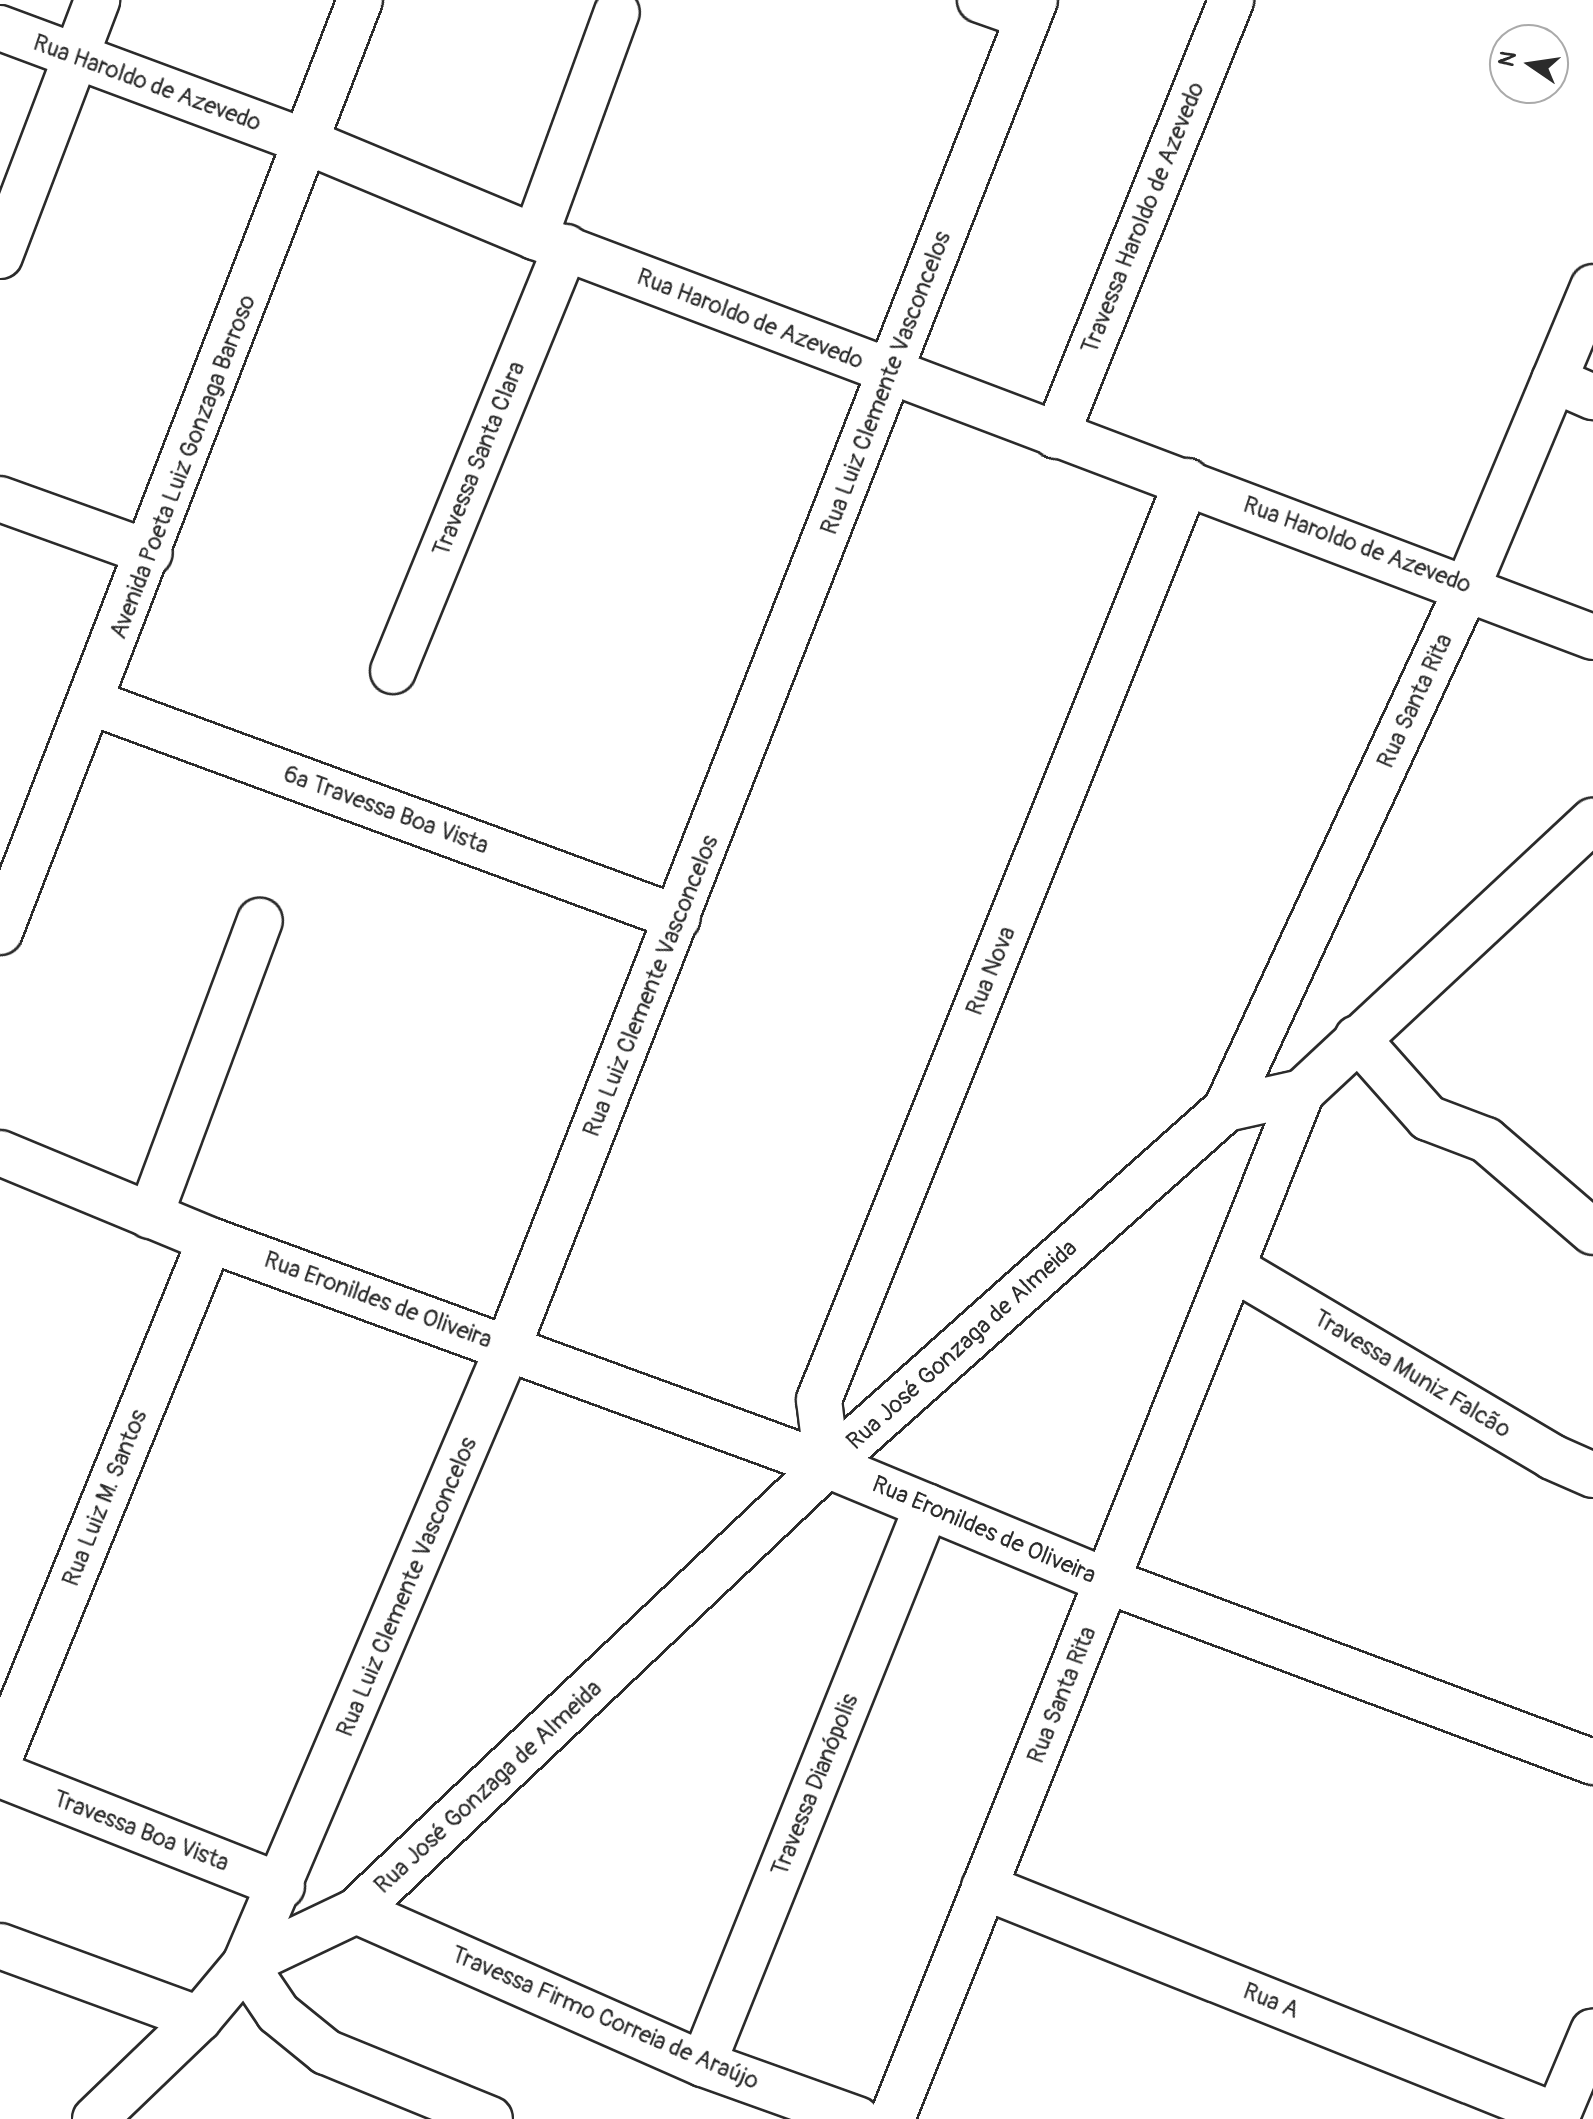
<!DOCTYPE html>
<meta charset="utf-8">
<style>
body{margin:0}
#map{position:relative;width:1593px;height:2119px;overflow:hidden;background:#fff;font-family:Pangolin,sans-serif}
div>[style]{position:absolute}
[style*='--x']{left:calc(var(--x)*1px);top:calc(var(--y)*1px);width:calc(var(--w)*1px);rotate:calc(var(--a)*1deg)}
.roads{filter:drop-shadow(2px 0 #2b2b2b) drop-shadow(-2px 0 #2b2b2b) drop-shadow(0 2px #2b2b2b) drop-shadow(0 -2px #2b2b2b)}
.minor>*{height:44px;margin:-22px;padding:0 22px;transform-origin:22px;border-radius:22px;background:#fff}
span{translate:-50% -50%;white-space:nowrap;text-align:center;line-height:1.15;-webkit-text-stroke:8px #fff;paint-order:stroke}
.street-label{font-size:24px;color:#2b2b2b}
.north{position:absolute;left:1489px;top:24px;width:80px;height:80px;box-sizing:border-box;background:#fff;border:2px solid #aaa;border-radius:50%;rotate:283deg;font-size:22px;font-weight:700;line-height:32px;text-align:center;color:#2b2b2b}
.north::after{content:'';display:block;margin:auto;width:28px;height:36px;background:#2b2b2b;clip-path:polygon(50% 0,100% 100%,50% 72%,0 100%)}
</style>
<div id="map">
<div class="roads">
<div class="minor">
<i style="--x:980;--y:0;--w:51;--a:19.5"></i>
<i style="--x:0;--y:28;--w:327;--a:20.4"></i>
<i style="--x:307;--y:142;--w:247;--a:22.6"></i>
<i style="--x:535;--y:237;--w:1131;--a:20.71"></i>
<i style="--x:535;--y:237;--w:239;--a:-70"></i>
<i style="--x:0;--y:256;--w:274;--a:-69.2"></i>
<i style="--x:1554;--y:380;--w:43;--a:23.6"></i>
<i style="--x:1056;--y:436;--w:470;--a:-68.1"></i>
<i style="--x:0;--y:499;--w:159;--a:19.8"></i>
<i style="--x:393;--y:671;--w:458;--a:-67.8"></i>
<i style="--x:93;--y:703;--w:623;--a:20.18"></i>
<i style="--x:0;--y:932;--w:999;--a:-68.88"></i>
<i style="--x:1357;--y:1038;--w:107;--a:48.4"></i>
<i style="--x:1428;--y:1118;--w:62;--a:20.8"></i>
<i style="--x:1486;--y:1140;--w:141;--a:40.7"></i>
<i style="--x:1226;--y:1109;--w:576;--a:-65.17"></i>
<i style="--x:1468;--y:586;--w:324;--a:-67.3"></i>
<i style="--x:0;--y:1153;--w:227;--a:22.5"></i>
<i style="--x:210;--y:1240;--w:657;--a:20.04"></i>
<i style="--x:827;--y:1465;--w:303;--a:22.5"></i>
<i style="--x:1107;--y:1581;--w:519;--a:20.43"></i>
<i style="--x:150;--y:1216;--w:315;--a:-69.6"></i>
<i style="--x:1233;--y:1268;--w:371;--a:30.6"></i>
<i style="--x:1552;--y:1457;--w:45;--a:23.7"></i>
<i style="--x:827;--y:1465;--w:65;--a:-97"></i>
<i style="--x:819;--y:1400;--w:990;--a:-68.18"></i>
<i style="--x:0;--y:1757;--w:558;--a:-67.89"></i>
<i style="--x:0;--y:1775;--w:303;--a:21.5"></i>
<i style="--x:984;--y:1887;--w:617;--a:21.78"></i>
<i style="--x:356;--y:1911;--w:379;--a:23.8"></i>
<i style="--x:703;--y:2064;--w:164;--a:19.7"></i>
<i style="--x:0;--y:1946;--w:212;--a:20.1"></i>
<i style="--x:245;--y:1964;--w:671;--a:-66.91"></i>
<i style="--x:508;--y:1347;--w:1446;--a:-68.63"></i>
<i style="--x:245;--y:1964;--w:59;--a:56"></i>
<i style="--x:278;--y:2013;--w:62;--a:39.1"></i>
<i style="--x:326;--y:2052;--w:177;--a:22.2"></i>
<i style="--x:703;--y:2064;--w:601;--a:-68.13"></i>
<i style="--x:95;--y:2119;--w:144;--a:-43.9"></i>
<i style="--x:199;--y:2019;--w:72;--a:-50.1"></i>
<i style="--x:245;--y:1964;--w:123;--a:-25.5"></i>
<i style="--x:356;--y:1911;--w:649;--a:-43.44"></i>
<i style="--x:827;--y:1465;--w:535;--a:-41.74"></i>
<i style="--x:1226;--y:1109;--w:78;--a:-12.6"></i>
<i style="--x:1302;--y:1092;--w:398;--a:-43"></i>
<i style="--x:892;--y:2119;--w:1106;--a:-68.24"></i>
<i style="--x:1556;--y:2119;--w:95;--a:-67.2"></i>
</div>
</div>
<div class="street-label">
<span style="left:147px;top:83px;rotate:20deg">Rua Haroldo de Azevedo</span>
<span style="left:1143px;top:218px;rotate:-68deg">Travessa Haroldo de Azevedo</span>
<span style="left:750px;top:319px;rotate:21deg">Rua Haroldo de Azevedo</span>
<span style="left:886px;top:383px;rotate:-69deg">Rua Luiz Clemente Vasconcelos</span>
<span style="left:479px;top:459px;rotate:-68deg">Travessa Santa Clara</span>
<span style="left:183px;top:467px;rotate:-69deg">Avenida Poeta Luiz Gonzaga Barroso</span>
<span style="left:1357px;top:545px;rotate:20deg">Rua Haroldo de Azevedo</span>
<span style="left:1415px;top:701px;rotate:-65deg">Rua Santa Rita</span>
<span style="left:386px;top:810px;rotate:20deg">6ª Travessa Boa Vista</span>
<span style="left:991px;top:971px;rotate:-68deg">Rua Nova</span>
<span style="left:651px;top:986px;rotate:-68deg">Rua Luiz Clemente Vasconcelos</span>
<span style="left:378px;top:1300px;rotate:20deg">Rua Eronildes de Oliveira</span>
<span style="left:962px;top:1345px;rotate:-42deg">Rua José Gonzaga de Almeida</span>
<span style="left:1412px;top:1374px;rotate:31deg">Travessa Muniz Falcão</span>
<span style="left:105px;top:1498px;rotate:-68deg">Rua Luiz M. Santos</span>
<span style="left:984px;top:1530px;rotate:23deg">Rua Eronildes de Oliveira</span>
<span style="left:407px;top:1587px;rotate:-67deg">Rua Luiz Clemente Vasconcelos</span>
<span style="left:1062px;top:1695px;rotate:-68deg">Rua Santa Rita</span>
<span style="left:815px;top:1785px;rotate:-68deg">Travessa Dianópolis</span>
<span style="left:488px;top:1787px;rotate:-43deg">Rua José Gonzaga de Almeida</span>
<span style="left:141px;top:1831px;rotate:21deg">Travessa Boa Vista</span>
<span style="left:1271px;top:2001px;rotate:22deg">Rua A</span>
<span style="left:605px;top:2018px;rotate:23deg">Travessa Firmo Correia de Araújo</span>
</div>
<div class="north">N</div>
</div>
